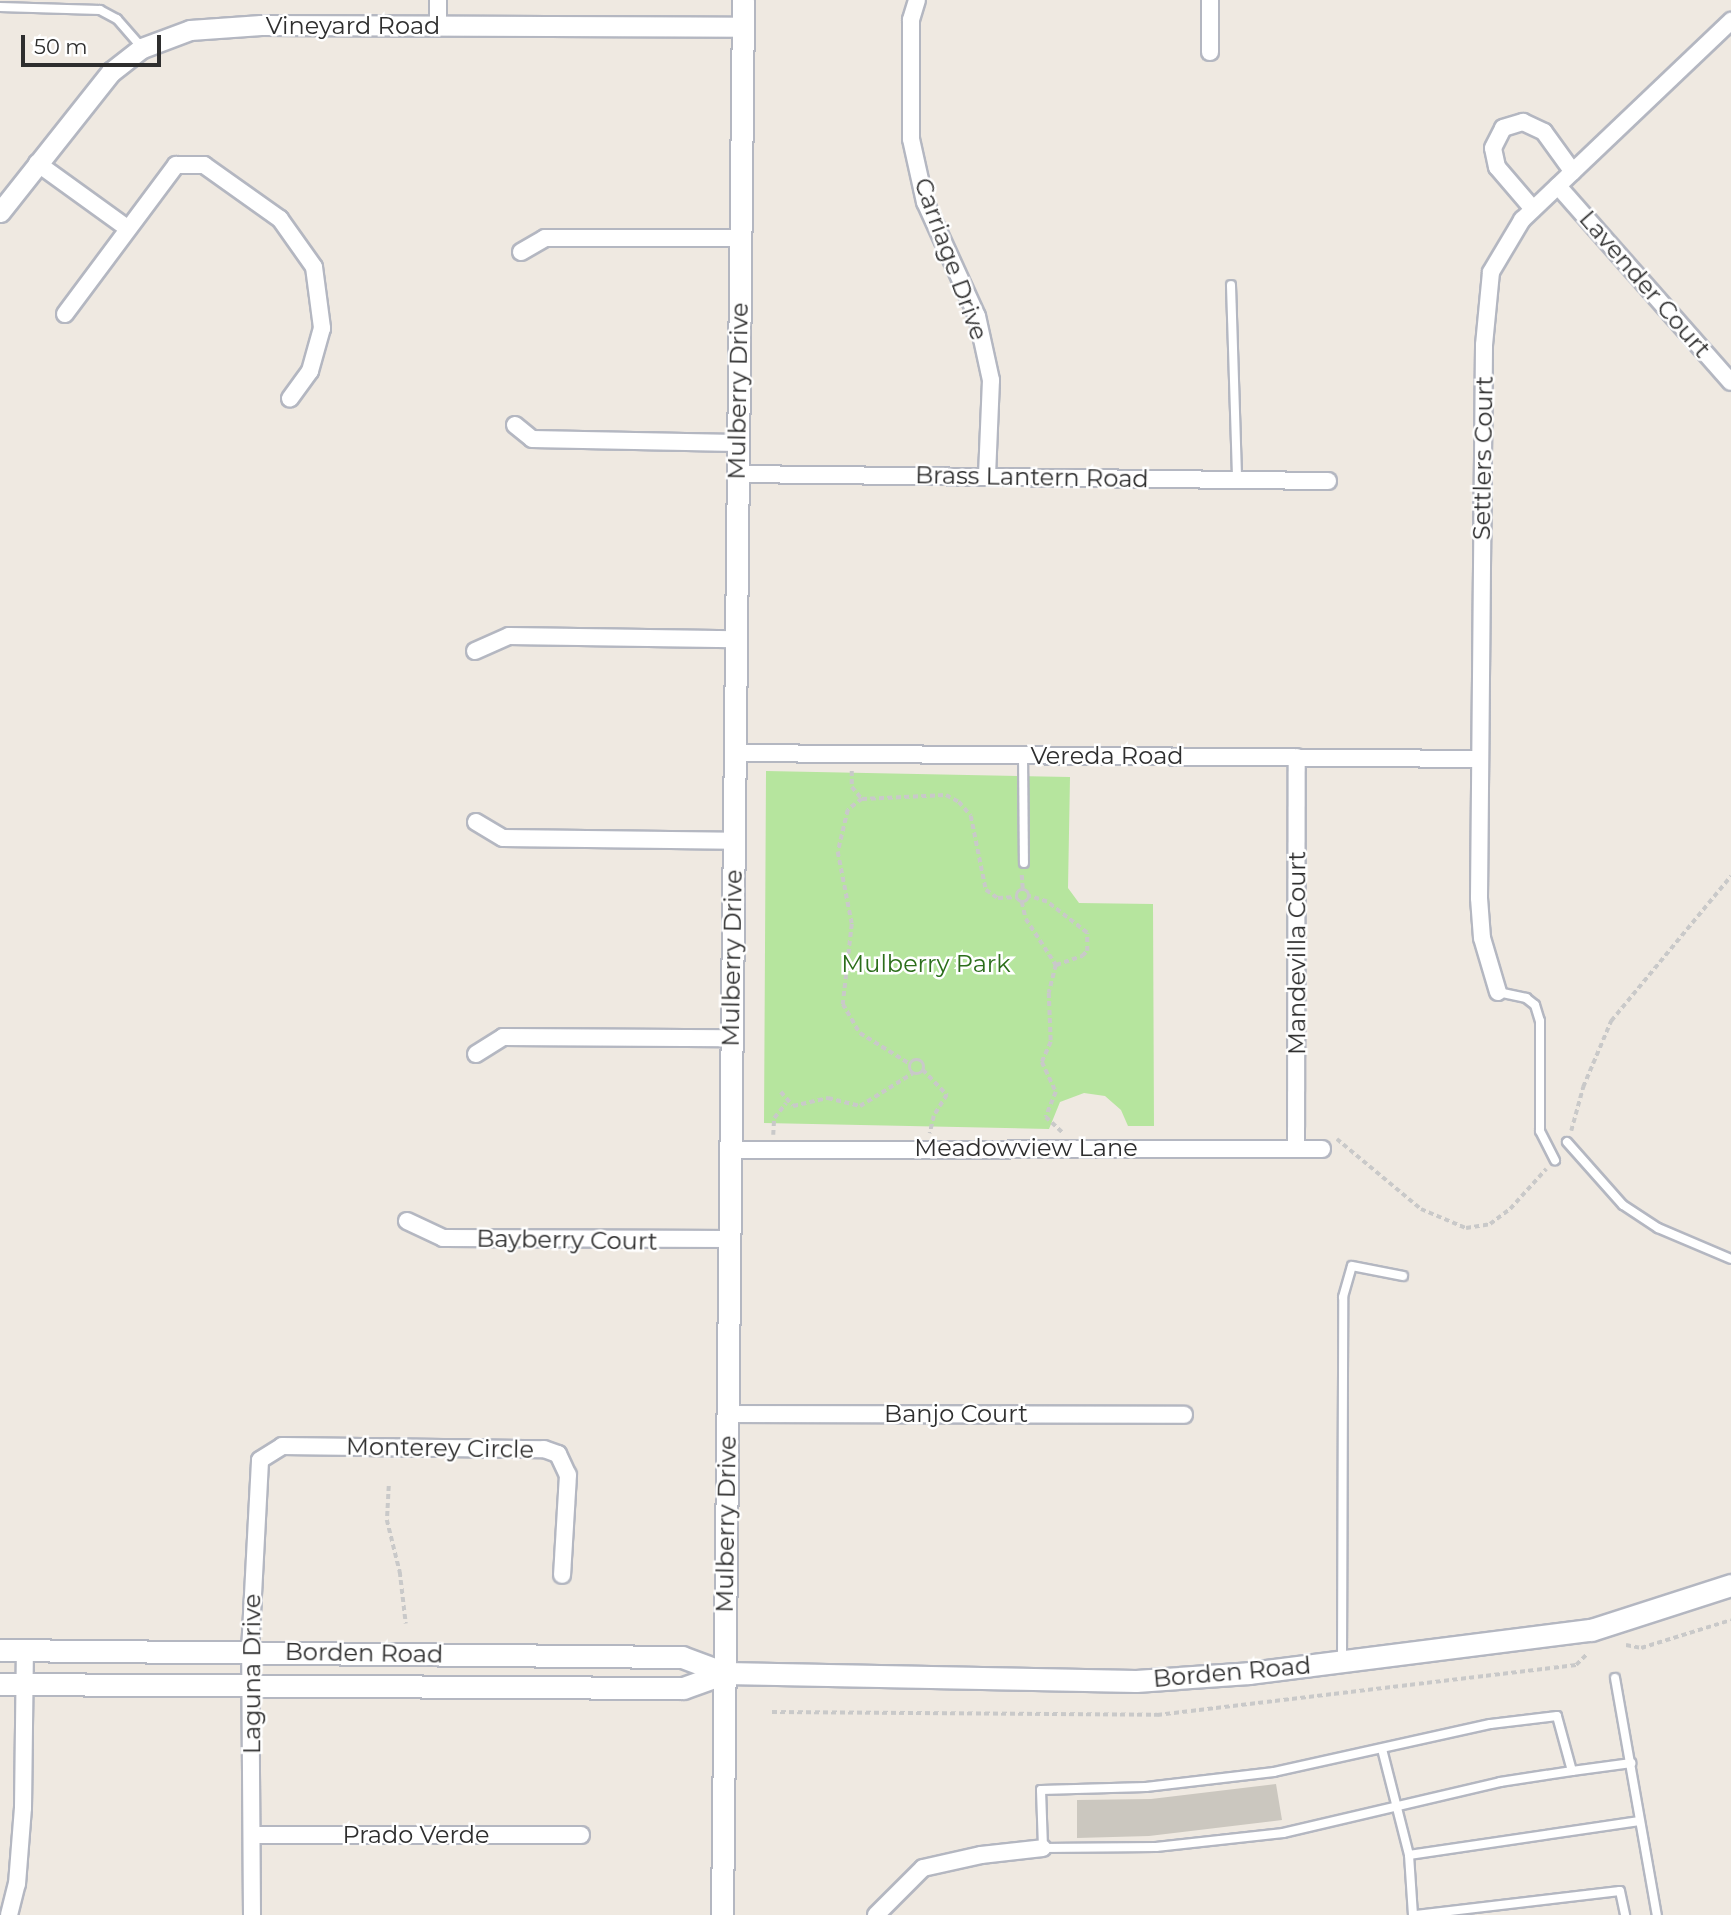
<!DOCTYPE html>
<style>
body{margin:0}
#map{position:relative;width:1731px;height:1915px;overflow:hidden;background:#efe9e1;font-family:Montserrat,sans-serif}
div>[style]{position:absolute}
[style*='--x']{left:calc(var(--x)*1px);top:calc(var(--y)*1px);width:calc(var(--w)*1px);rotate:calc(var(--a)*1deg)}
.green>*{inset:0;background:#b6e59e}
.building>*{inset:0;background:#cbc7bf}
.path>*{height:3.5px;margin-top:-1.75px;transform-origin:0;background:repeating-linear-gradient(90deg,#c9c9c9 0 5px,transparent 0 8.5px)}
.path>.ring{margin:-1.75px;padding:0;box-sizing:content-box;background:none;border:3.5px solid #c9c9c9;border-radius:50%}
.roads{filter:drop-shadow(2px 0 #b4b7c1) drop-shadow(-2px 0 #b4b7c1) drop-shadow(0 2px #b4b7c1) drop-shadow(0 -2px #b4b7c1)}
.service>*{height:8px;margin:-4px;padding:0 4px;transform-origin:4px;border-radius:4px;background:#fff}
.minor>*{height:16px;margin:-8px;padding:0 8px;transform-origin:8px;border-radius:8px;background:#fff}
.tertiary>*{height:19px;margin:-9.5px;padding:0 9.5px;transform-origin:9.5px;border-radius:9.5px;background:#fff}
.secondary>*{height:21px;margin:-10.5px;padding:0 10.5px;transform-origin:10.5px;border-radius:10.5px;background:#fff}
span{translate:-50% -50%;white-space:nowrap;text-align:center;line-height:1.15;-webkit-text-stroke:5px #fff;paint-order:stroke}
.street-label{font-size:24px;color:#2e2e2e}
.park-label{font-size:24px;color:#2c6e1b}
.scale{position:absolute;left:21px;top:35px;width:140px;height:32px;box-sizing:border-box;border:4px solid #2e2e2e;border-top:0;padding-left:9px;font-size:21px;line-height:24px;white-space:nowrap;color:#2e2e2e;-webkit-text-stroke:5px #fff;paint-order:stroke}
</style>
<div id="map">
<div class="green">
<i style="clip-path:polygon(766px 771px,1070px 777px,1068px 888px,1079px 903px,1153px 904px,1154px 1126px,1128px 1126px,1121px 1110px,1105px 1096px,1084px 1093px,1060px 1102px,1049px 1129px,764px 1123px)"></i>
</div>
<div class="building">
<i style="clip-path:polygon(1276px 1784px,1282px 1820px,1149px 1836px,1077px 1838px,1077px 1800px,1151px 1799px)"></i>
</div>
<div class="path">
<i style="--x:852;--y:771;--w:16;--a:90"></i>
<i style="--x:852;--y:787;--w:16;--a:50"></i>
<i style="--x:862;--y:799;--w:84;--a:-2.7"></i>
<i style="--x:946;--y:795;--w:15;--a:28"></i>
<i style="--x:959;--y:802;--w:18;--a:49"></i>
<i style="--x:971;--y:816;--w:76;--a:78.5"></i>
<i style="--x:986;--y:890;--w:14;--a:34"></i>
<i style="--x:998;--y:898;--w:19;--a:-3"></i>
<i style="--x:862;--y:799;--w:18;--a:142"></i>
<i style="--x:848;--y:810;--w:43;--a:103.4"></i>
<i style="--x:838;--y:852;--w:73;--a:79"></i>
<i style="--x:852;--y:924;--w:81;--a:96.4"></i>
<i style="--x:843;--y:1004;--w:34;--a:60"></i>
<i style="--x:860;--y:1033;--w:59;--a:31.8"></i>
<i style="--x:1022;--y:875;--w:15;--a:86"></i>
<i class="ring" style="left:1017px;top:890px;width:8.5px;height:8.5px"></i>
<i style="--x:1022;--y:902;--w:17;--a:77"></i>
<i style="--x:1026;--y:919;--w:55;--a:56.9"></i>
<i style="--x:1056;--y:965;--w:28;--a:-19"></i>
<i style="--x:1082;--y:956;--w:7;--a:-45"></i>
<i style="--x:1087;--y:951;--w:18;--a:-90"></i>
<i style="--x:1087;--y:933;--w:51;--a:-142.2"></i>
<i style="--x:1047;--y:902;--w:19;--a:-162"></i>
<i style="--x:1056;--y:965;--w:29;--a:104"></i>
<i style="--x:1049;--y:993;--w:49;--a:87.7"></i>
<i style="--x:1051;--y:1042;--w:22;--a:114"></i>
<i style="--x:1042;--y:1062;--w:33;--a:65"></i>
<i style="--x:1056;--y:1092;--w:27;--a:112"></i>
<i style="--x:1046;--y:1117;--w:22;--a:43"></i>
<i class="ring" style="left:910px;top:1060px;width:10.5px;height:10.5px"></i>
<i style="--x:923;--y:1070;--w:35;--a:46"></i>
<i style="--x:947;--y:1095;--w:25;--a:122"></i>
<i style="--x:934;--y:1116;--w:18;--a:103"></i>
<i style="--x:781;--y:1092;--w:18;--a:49"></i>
<i style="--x:793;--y:1106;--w:36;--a:-13"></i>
<i style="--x:828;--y:1098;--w:33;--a:14"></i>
<i style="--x:860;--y:1106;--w:62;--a:-31.9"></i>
<i style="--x:1571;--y:1131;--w:46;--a:-74.7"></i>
<i style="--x:1583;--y:1087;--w:72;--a:-67"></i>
<i style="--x:1611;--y:1021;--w:188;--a:-50.4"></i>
<i style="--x:773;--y:1135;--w:17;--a:-87"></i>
<i style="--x:774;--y:1118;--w:19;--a:-51"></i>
<i style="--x:1337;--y:1139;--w:109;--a:39.8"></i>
<i style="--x:1421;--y:1209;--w:49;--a:22.9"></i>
<i style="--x:1466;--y:1228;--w:24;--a:-9"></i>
<i style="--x:1490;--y:1224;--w:25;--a:-37"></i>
<i style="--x:1510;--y:1209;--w:54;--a:-48"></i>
<i style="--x:389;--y:1486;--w:34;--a:93"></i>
<i style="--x:387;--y:1520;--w:54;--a:76"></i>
<i style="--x:400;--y:1572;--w:52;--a:83.4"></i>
<i style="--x:1626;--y:1645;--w:15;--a:11"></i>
<i style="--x:1641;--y:1648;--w:94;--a:-17.3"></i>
<i style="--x:772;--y:1712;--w:385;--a:0.4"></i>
<i style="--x:1157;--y:1715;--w:422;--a:-6.8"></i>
<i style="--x:1576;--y:1665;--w:17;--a:-45"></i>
</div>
<div class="roads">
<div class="service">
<i style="--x:0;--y:7;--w:100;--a:1.7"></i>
<i style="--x:100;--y:10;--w:19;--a:28"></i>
<i style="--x:117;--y:19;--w:38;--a:49"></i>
<i style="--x:1231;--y:285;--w:194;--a:88.2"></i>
<i style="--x:1023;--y:755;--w:108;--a:89.5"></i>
<i style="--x:1498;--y:992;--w:29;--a:12"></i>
<i style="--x:1526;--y:998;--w:11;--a:38"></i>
<i style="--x:1535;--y:1005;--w:17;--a:73"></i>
<i style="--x:1540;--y:1021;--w:110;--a:90"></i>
<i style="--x:1540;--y:1131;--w:33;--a:63"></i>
<i style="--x:1567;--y:1142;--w:84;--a:48.4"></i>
<i style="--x:1623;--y:1205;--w:42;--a:33.3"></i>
<i style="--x:1658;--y:1228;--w:79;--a:23"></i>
<i style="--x:1342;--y:1661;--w:364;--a:-89.8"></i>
<i style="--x:1343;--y:1297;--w:32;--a:-74"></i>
<i style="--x:1352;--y:1266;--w:52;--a:11.1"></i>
<i style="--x:1615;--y:1678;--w:241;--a:80"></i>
<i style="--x:1382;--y:1749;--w:109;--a:75.7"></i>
<i style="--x:1409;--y:1855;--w:60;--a:86.2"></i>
<i style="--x:1572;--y:1771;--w:57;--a:-105.3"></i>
<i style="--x:1557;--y:1716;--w:67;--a:173.2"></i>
<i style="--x:1490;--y:1724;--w:221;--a:167.5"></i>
<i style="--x:1274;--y:1772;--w:129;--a:173.3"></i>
<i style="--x:1146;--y:1787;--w:105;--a:178.4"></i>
<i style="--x:1041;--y:1790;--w:58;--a:88"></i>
<i style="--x:1043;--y:1848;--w:113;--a:-0.5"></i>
<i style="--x:1156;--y:1847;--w:128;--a:-6.3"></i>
<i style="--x:1283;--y:1833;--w:223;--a:-13.2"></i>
<i style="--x:1500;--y:1782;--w:73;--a:-8.7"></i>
<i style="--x:1572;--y:1771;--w:60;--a:-7.7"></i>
<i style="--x:1409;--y:1855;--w:233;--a:-8.4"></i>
<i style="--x:1416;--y:1915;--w:205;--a:-6.7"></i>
<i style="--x:1620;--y:1891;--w:25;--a:78"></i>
</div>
<div class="minor">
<i style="--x:438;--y:0;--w:26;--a:90"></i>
<i style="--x:917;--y:0;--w:21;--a:107"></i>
<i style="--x:911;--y:20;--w:119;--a:90"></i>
<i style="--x:911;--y:139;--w:65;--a:77.5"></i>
<i style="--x:925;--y:202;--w:125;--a:65.5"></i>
<i style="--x:977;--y:316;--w:66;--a:77.7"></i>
<i style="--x:991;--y:380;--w:97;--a:92.4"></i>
<i style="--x:1210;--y:52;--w:52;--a:-90"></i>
<i style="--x:37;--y:163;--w:111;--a:35.8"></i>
<i style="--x:1558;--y:186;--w:261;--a:48.6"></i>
<i style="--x:1533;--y:209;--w:55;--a:-130.6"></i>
<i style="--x:1497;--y:167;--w:19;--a:-102"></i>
<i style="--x:1493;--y:148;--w:22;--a:-63"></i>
<i style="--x:1503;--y:128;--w:21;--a:-17"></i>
<i style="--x:1523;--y:122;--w:23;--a:25"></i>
<i style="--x:1544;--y:132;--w:49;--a:54.1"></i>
<i style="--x:521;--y:252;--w:28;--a:-30"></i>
<i style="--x:545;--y:238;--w:194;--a:0"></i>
<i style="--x:65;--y:314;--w:186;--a:-53.3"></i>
<i style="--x:176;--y:165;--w:28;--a:0"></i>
<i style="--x:204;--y:165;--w:93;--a:35.4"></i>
<i style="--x:280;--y:219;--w:59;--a:54.7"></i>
<i style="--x:314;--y:267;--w:62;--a:82.5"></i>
<i style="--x:322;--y:328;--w:45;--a:105.6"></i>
<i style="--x:310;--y:371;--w:34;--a:126"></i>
<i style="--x:515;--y:425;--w:22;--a:39"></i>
<i style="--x:532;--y:439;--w:205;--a:1.1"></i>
<i style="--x:737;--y:474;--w:591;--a:0.68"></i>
<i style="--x:475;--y:651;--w:37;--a:-24"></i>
<i style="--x:509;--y:636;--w:226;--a:0.8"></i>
<i style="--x:734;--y:753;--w:746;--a:0.46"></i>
<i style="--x:476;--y:822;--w:31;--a:31"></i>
<i style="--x:503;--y:838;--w:230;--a:0.7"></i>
<i style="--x:1498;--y:992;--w:56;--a:-106.5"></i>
<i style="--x:1482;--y:938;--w:40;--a:-94.3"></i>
<i style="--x:1479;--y:898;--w:553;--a:-89.48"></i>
<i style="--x:1484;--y:345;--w:73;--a:-84.5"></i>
<i style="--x:1491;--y:272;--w:61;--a:-59.2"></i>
<i style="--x:1522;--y:220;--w:289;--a:-43.6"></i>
<i style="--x:476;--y:1054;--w:32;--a:-32"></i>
<i style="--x:503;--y:1037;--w:228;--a:0.3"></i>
<i style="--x:1296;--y:1149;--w:392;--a:-89.9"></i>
<i style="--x:730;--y:1150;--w:592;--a:-0.1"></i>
<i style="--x:407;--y:1221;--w:40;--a:25"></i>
<i style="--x:443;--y:1238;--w:288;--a:0.2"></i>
<i style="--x:727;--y:1414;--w:457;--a:0.1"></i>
<i style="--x:252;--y:1835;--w:329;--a:0"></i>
<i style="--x:9;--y:1915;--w:32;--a:-76"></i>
<i style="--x:17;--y:1884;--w:76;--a:-85.5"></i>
<i style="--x:23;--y:1808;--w:158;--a:-89.3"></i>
<i style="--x:252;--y:1915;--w:263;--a:-90.4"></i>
<i style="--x:250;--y:1652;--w:192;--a:-87"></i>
<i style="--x:260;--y:1460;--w:26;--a:-32"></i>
<i style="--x:282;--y:1446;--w:262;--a:0.7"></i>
<i style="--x:544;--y:1449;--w:15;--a:20"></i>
<i style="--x:558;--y:1454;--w:23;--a:65"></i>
<i style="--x:568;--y:1475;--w:100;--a:93.4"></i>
<i style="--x:876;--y:1915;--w:66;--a:-45"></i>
<i style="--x:923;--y:1868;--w:59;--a:-12.6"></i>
<i style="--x:981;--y:1855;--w:62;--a:-6.4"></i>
</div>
<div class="tertiary">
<i style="--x:0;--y:212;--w:179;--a:-51.6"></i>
<i style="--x:111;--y:72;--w:39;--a:-38"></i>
<i style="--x:142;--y:48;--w:51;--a:-20.6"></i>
<i style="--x:190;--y:30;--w:71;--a:-4"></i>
<i style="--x:261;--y:25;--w:482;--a:0.2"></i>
</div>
<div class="secondary">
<i style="--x:0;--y:1650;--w:682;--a:0.59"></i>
<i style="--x:682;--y:1657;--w:46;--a:20.4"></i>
<i style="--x:725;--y:1673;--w:411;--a:1.1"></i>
<i style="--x:1136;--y:1681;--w:113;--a:-4"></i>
<i style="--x:1249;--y:1673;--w:345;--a:-7.2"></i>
<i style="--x:1591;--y:1630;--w:147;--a:-17.8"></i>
<i style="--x:0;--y:1684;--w:683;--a:0.34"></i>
<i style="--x:683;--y:1688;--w:45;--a:-19.7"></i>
<i style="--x:722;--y:1915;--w:1915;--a:-89.37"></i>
</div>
</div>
<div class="street-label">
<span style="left:353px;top:26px">Vineyard Road</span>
<span style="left:951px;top:259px;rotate:70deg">Carriage Drive</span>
<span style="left:1645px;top:284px;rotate:49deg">Lavender Court</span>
<span style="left:738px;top:391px;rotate:-89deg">Mulberry Drive</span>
<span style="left:1483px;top:458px;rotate:-89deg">Settlers Court</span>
<span style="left:1032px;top:477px;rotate:1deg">Brass Lantern Road</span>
<span style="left:1107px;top:756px">Vereda Road</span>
<span style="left:1297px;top:953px;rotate:-90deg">Mandevilla Court</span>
<span style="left:732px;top:958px;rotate:-89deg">Mulberry Drive</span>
<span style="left:1026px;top:1148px">Meadowview Lane</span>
<span style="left:567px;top:1240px;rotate:1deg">Bayberry Court</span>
<span style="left:956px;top:1414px">Banjo Court</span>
<span style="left:440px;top:1448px;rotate:1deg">Monterey Circle</span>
<span style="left:726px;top:1524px;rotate:-89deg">Mulberry Drive</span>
<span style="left:364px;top:1653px;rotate:1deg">Borden Road</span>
<span style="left:1232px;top:1672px;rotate:-5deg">Borden Road</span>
<span style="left:252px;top:1674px;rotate:-90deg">Laguna Drive</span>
<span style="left:416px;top:1835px">Prado Verde</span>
</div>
<div class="park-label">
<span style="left:926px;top:964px">Mulberry Park</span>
</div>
<div class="scale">50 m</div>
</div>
